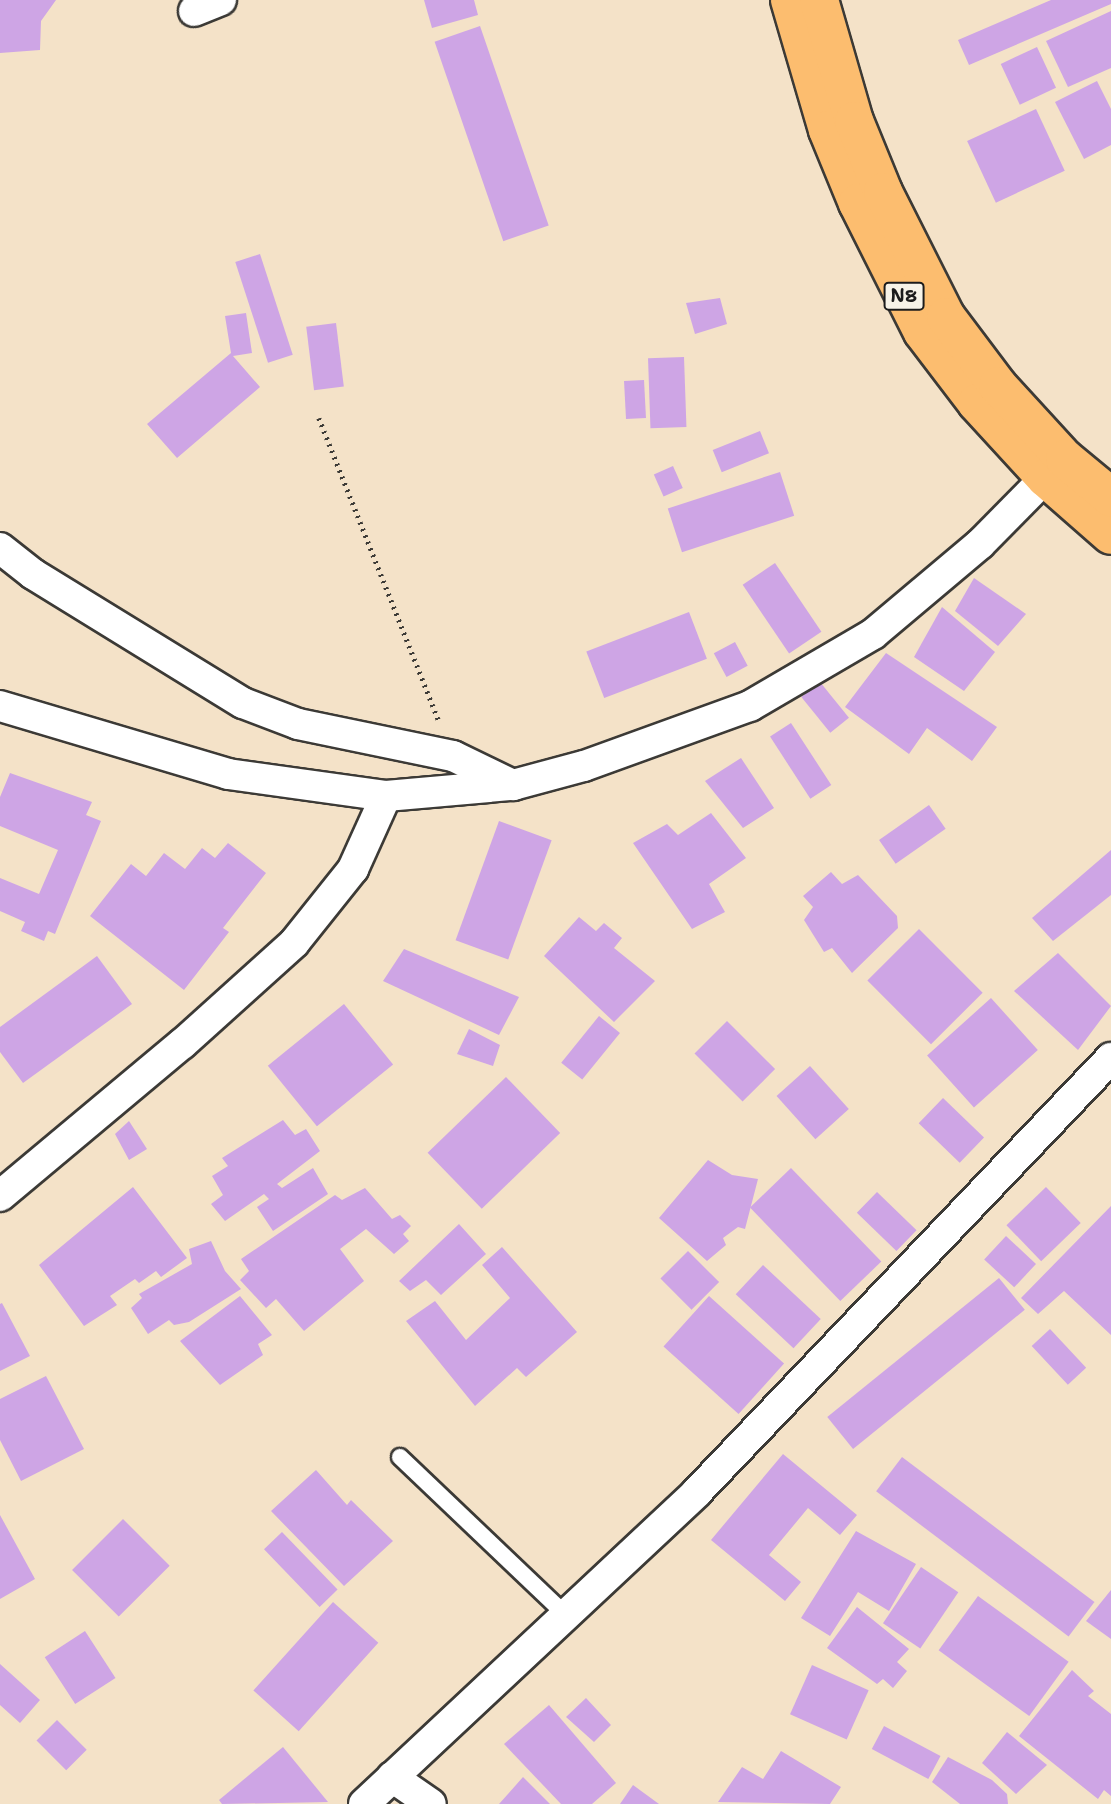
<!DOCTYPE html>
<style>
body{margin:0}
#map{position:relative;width:1111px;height:1804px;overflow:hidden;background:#f4e2c8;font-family:"Shantell Sans",sans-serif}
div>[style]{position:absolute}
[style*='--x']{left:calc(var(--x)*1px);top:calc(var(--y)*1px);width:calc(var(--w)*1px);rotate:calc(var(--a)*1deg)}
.building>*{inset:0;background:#cea5e5;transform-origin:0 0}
.path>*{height:4.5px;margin-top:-2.25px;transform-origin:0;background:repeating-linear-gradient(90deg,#3c3a36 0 2px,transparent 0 7px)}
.roads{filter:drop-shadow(2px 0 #3c3a36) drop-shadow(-2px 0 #3c3a36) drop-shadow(0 2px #3c3a36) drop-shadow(0 -2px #3c3a36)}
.lane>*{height:16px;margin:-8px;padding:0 8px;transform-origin:8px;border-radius:8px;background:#fff}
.street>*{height:30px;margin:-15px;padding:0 15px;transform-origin:15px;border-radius:15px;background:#fff}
.highway>*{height:38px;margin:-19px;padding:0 19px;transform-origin:19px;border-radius:19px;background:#fcbd6f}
span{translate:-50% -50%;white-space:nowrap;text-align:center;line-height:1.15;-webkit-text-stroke:6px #f7f3e8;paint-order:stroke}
.shield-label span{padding:2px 5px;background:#f7f3e8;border:2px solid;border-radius:5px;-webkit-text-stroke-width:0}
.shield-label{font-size:18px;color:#1c1c1c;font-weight:700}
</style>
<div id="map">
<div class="building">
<i style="clip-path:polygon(0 0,56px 0,41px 21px,40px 50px,0 53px)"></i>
<i style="clip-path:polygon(424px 0,474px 0,478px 15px,432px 28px)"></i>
<i style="clip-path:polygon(1051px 0,1111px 0,1111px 4px,969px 65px,958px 40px)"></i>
<i style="clip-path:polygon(1111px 11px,1111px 68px,1068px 87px,1046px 41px)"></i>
<i style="left:480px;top:26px;width:211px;height:48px;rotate:71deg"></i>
<i style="left:1037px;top:47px;width:45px;height:40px;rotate:65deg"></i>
<i style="clip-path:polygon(1097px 81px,1111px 109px,1111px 145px,1084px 159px,1055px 102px)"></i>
<i style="left:1036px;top:109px;width:68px;height:76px;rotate:65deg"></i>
<i style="left:260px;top:254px;width:106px;height:26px;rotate:72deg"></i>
<i style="clip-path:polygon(720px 298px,727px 324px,695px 334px,686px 303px)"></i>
<i style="clip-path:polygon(246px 313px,252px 353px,233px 356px,260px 387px,177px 458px,147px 424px,231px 353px,225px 316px)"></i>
<i style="left:336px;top:323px;width:64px;height:30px;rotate:83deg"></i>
<i style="left:684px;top:357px;width:70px;height:36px;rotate:88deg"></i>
<i style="left:644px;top:380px;width:38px;height:20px;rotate:87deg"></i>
<i style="left:760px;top:431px;width:24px;height:51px;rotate:68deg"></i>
<i style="left:673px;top:466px;width:24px;height:21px;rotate:66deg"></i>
<i style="left:780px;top:472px;width:46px;height:118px;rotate:72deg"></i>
<i style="left:775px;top:563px;width:83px;height:39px;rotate:56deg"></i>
<i style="clip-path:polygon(974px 578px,1026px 614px,998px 646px,955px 611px)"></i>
<i style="clip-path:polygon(942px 607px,995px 652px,964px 691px,914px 657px)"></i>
<i style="left:689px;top:612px;width:50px;height:110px;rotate:69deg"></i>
<i style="left:735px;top:642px;width:27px;height:24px;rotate:62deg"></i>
<i style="clip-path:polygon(886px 653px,997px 727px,972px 761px,927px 728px,909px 754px,845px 707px)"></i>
<i style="left:820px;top:682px;width:46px;height:24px;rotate:51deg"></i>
<i style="left:791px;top:723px;width:74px;height:25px;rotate:57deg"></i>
<i style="clip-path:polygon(741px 758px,774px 808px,743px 828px,705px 781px)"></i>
<i style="clip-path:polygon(10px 773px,92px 802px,86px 815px,101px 821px,55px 934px,48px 931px,44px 941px,21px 931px,25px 922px,0 911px,0 878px,39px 894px,58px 850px,0 826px,0 797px)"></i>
<i style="left:929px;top:805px;width:29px;height:61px;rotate:55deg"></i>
<i style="clip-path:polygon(711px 813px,746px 858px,709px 884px,725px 912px,692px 929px,633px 843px,667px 824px,678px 835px)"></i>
<i style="left:499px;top:821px;width:56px;height:127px;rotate:20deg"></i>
<i style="clip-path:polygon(228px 843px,266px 873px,223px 928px,229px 932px,184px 990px,90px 916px,131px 864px,146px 876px,164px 853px,185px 869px,202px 848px,215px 858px)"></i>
<i style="clip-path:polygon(1111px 850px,1111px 895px,1053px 941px,1032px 918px)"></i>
<i style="clip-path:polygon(831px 872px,842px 884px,858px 875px,897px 916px,898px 928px,852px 973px,832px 948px,824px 952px,804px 920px,813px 907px,803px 896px)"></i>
<i style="clip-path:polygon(579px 917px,596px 931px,604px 923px,622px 938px,614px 948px,655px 981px,614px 1022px,544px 956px)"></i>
<i style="left:919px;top:929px;width:90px;height:73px;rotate:45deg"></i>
<i style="clip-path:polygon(404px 949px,519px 997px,499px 1035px,383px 981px)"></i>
<i style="clip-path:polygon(1058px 953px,1111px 1006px,1078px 1050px,1014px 991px)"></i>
<i style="clip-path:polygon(97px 956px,132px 1004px,23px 1083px,0 1052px,0 1027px)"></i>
<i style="left:991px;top:998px;width:70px;height:86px;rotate:48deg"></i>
<i style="left:344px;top:1004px;width:78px;height:98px;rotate:51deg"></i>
<i style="left:599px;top:1016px;width:27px;height:60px;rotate:39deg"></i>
<i style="left:727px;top:1021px;width:68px;height:46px;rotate:45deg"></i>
<i style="clip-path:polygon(469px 1029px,500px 1045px,493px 1066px,457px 1054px)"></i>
<i style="left:810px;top:1066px;width:58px;height:45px;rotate:48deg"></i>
<i style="left:506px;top:1077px;width:78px;height:109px;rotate:46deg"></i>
<i style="left:943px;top:1098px;width:57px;height:35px;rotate:44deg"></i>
<i style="clip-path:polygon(283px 1120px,295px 1135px,306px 1129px,320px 1151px,277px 1184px,282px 1188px,313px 1168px,328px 1194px,273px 1231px,257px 1207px,269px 1199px,264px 1194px,225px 1221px,211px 1204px,223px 1195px,212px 1176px,228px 1166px,222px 1158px)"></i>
<i style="clip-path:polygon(129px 1121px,147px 1149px,129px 1160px,115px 1134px)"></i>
<i style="clip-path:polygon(708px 1160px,732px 1175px,758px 1179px,745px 1229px,738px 1227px,723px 1238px,726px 1245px,707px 1261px,659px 1218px)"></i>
<i style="left:791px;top:1168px;width:130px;height:57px;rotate:46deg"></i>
<i style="clip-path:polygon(133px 1187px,187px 1258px,161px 1277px,156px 1271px,139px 1283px,135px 1279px,110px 1296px,117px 1305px,84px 1326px,39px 1265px)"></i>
<i style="left:1046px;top:1187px;width:50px;height:55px;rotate:46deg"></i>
<i style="clip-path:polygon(365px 1188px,392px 1219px,400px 1215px,411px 1226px,403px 1234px,409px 1241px,394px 1254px,366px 1229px,340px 1249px,364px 1281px,304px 1331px,276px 1299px,266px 1308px,240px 1280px,249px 1271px,241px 1259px,335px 1195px,342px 1200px)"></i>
<i style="left:877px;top:1192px;width:55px;height:29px;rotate:44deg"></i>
<i style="clip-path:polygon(1111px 1206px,1111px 1335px,1064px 1291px,1038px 1314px,1021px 1298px)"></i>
<i style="clip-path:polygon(459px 1224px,486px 1254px,441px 1295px,426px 1280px,410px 1291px,399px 1281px)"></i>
<i style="left:1006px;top:1236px;width:41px;height:32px;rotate:43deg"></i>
<i style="clip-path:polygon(211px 1241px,225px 1271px,241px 1289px,189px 1322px,174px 1325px,169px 1320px,148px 1334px,131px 1308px,142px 1298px,139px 1294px,192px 1264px,189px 1249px)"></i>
<i style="clip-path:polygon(502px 1247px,577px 1332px,526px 1377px,517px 1368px,475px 1406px,406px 1321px,435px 1301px,466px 1340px,510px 1298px,482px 1265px)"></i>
<i style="left:688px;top:1251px;width:44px;height:39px;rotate:45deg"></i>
<i style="left:763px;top:1265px;width:79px;height:40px;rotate:43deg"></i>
<i style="left:999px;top:1278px;width:41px;height:221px;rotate:51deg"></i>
<i style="clip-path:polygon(240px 1296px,272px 1335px,258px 1344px,263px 1355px,220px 1385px,180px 1341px)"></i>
<i style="left:709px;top:1296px;width:101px;height:68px;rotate:42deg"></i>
<i style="clip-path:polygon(2px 1303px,30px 1356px,0 1371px,0 1304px)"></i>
<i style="left:1050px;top:1329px;width:53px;height:25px;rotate:47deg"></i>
<i style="clip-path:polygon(46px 1376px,84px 1449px,21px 1481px,0 1440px,0 1399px)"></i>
<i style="clip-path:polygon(783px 1454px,857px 1515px,840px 1535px,808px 1508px,769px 1555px,801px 1582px,785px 1601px,711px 1540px)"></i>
<i style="left:902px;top:1457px;width:241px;height:43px;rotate:37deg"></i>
<i style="clip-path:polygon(316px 1470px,347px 1505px,351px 1500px,393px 1541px,344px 1586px,271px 1511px)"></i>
<i style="clip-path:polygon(0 1515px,35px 1579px,0 1599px)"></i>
<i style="left:123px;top:1519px;width:66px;height:72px;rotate:45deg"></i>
<i style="clip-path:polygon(856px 1531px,916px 1564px,889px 1611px,858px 1592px,830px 1636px,801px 1618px)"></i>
<i style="left:282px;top:1532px;width:80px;height:25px;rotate:46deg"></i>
<i style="left:921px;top:1567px;width:45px;height:68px;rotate:34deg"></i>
<i style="clip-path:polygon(1111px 1590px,1111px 1639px,1086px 1621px)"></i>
<i style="left:978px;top:1596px;width:112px;height:67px;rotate:36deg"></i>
<i style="left:333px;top:1602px;width:61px;height:119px;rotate:42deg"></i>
<i style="clip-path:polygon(857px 1607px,909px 1649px,897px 1662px,907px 1671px,893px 1688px,883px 1679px,877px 1684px,827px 1648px)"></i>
<i style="left:85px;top:1631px;width:56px;height:48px;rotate:57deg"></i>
<i style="clip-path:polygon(0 1664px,40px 1700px,20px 1723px,0 1705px)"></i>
<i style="left:812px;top:1665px;width:62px;height:54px;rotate:24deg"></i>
<i style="clip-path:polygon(1072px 1670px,1094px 1691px,1088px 1696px,1111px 1714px,1111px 1796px,1104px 1790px,1098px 1799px,1019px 1736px)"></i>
<i style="clip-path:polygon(586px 1698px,611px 1725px,594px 1742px,566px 1717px)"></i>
<i style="clip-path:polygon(549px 1705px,616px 1783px,592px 1804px,561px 1804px,504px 1744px)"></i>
<i style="left:57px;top:1720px;width:42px;height:29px;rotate:45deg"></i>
<i style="left:884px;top:1726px;width:64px;height:26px;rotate:28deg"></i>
<i style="clip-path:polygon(1007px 1732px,1047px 1765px,1016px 1794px,982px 1763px)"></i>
<i style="clip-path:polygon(283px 1747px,328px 1802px,222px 1804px,219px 1800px)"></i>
<i style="clip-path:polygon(781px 1751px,841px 1787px,830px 1804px,718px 1802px,742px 1767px,763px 1779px)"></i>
<i style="clip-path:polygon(948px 1757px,992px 1780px,1007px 1794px,1008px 1804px,960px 1804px,932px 1782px)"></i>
<i style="clip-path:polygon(523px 1777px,550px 1804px,499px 1804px)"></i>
<i style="clip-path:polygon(633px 1785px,659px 1804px,620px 1804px)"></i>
</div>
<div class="path">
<i style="--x:319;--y:418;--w:328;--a:68.4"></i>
</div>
<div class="roads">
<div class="lane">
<i style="--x:400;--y:1457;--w:229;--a:43.6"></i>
</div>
<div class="street">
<i style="--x:194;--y:11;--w:29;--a:-22"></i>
<i style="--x:0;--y:548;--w:42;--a:38.2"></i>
<i style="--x:33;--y:574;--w:246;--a:31.6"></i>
<i style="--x:243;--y:703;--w:59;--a:20.9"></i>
<i style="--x:298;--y:724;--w:158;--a:11.7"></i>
<i style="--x:453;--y:756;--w:67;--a:25.8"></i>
<i style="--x:0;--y:706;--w:238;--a:16.6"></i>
<i style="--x:228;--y:774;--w:160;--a:7.9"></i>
<i style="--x:386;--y:796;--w:127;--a:-5"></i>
<i style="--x:513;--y:785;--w:73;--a:-15"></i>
<i style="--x:584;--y:766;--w:177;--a:-19.9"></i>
<i style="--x:750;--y:706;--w:143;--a:-30.3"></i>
<i style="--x:873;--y:634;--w:140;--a:-40.1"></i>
<i style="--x:980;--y:544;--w:115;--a:-45.4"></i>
<i style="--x:0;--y:1196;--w:237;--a:-39.9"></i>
<i style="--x:182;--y:1044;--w:151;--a:-42"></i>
<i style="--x:294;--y:943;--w:95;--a:-51.4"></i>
<i style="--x:353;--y:869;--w:80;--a:-65.7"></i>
<i style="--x:392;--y:1777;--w:47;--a:34.7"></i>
<i style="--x:364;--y:1804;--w:456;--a:-43.1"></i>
<i style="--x:697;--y:1492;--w:600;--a:-46.35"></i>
</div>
<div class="highway">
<i style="--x:790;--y:0;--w:135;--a:73.7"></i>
<i style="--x:828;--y:130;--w:79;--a:67.7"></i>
<i style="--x:858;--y:203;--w:144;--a:63.3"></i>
<i style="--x:923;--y:332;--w:89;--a:52.7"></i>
<i style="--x:977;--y:403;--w:102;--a:47.4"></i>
<i style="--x:1046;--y:478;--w:86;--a:41.2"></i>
<i style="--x:819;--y:0;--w:126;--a:73.9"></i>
<i style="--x:854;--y:121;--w:77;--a:67.8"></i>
<i style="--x:883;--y:192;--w:140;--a:63.3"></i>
<i style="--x:946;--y:317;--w:86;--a:53"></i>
<i style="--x:998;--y:386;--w:99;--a:47.5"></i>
<i style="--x:1065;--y:459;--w:60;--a:39.6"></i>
</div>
</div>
<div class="shield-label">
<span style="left:904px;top:296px">N8</span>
</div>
</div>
